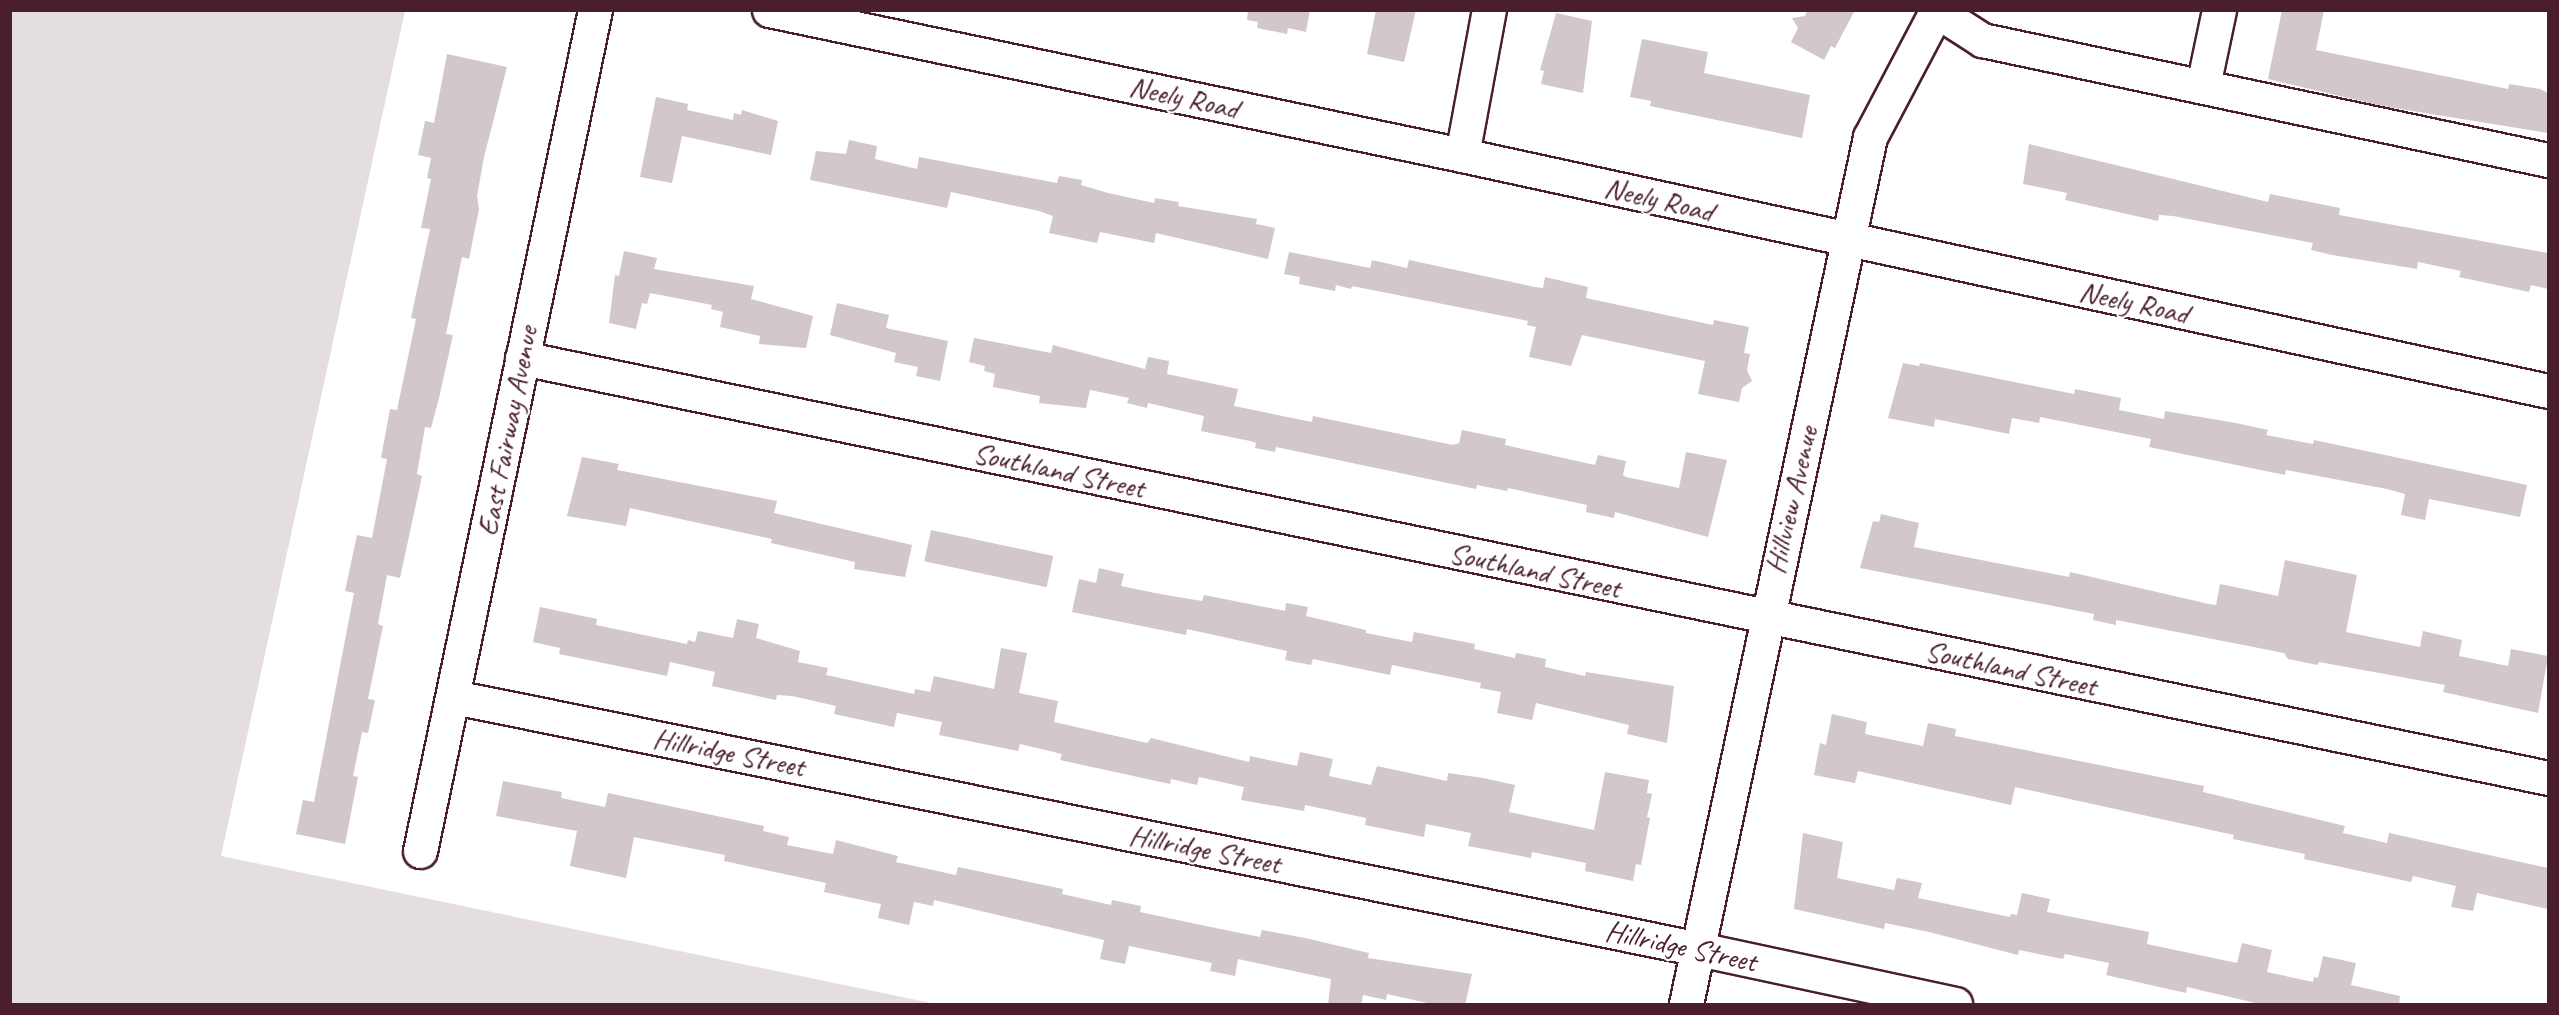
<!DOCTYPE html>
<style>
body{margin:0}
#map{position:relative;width:2559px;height:1015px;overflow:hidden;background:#fff;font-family:Caveat,sans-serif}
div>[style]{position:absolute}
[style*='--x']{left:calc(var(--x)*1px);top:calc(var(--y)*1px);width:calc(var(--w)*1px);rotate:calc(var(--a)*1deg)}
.green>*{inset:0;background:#e5dee0}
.building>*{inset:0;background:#d2c7cb;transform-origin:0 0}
.roads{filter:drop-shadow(2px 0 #4a1f2b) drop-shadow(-2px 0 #4a1f2b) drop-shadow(0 2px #4a1f2b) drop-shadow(0 -2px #4a1f2b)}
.minor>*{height:33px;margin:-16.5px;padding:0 16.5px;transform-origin:16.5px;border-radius:16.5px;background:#fff}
span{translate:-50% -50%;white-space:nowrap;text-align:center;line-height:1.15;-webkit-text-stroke:4.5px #fff;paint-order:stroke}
.street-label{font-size:30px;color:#4a1f2b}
.frame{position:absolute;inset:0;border:12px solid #4a1f2b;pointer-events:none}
</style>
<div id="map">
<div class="green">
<i style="clip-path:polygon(10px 11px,405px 11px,221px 856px,936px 1004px,11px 1004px)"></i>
</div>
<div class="building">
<i style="clip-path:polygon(1248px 10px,1310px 10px,1306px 32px,1288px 28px,1287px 34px,1257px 28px,1258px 22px,1247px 20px)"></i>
<i style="clip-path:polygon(1376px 10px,1416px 10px,1404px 62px,1367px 54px)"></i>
<i style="clip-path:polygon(1807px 10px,1855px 10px,1835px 48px,1831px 46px,1824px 60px,1791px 42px,1798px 28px,1792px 18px,1805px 16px)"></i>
<i style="clip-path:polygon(2282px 10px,2324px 10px,2316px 50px,2508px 89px,2509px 84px,2540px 89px,2548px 93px,2548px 133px,2382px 106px,2268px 79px)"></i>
<i style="clip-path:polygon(1556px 13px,1592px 21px,1583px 93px,1541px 84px,1544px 71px,1540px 70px)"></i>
<i style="clip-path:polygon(1642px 39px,1708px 52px,1704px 73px,1810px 95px,1802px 138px,1650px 106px,1651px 101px,1630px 97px)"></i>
<i style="clip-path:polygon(447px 54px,507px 67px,484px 157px,477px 196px,479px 209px,469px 259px,462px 257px,446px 334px,453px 335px,439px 398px,431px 428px,425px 427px,417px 474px,422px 476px,400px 578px,387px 575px,378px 624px,383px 626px,368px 699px,375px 700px,368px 733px,362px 732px,353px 776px,358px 777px,345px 844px,296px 834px,303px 800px,314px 802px,354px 593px,345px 591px,357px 535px,372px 538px,387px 459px,381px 458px,390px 409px,397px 410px,416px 319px,411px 318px,430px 229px,421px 228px,431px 179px,427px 178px,431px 158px,418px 155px,425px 121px,434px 123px)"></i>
<i style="clip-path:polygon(656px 97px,688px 104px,687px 110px,733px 120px,734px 113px,741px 115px,742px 110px,778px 121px,771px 155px,682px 136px,672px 183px,640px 177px)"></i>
<i style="clip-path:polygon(849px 140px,877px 146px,875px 159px,917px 169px,919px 157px,1057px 183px,1059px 176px,1082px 180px,1081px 185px,1108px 193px,1154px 203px,1155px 198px,1179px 202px,1178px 206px,1257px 219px,1256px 224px,1275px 228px,1268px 259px,1156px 233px,1154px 243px,1100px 232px,1097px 243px,1049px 233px,1053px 216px,1039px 211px,951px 192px,947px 208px,810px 180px,816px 151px,846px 154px)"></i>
<i style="clip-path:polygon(2029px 144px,2268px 202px,2270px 194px,2340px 208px,2339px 215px,2548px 253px,2548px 289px,2531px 285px,2529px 292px,2459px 277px,2461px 271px,2418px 262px,2417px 269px,2332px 255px,2311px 250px,2313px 243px,2173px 216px,2159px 215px,2158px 221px,2065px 200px,2067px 193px,2023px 184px)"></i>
<i style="clip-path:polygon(624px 251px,657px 258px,654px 269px,754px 286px,751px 299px,813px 316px,806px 348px,759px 344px,760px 336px,720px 327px,723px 312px,711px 309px,712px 305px,650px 293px,647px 304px,642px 303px,636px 329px,609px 323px,615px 275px,619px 276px)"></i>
<i style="clip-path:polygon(1289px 252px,1370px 268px,1372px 260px,1407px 268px,1409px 260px,1535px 287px,1543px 288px,1545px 277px,1588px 287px,1586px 298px,1713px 325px,1714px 320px,1749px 327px,1744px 353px,1750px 354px,1747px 370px,1752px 381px,1742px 388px,1739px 402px,1698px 394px,1705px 361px,1582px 335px,1571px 366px,1529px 357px,1536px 327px,1527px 325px,1528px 321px,1352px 286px,1351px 289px,1336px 285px,1335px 291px,1299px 284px,1300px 277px,1284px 274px)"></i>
<i style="clip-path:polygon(837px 303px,889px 315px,886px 328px,948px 341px,940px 381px,916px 376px,918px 367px,894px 362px,896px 353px,830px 335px)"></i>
<i style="clip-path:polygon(974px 338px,1051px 353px,1053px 345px,1145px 369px,1148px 357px,1169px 361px,1167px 374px,1238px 389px,1234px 406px,1312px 422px,1313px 416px,1453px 445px,1459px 443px,1462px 430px,1506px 439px,1505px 445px,1595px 465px,1598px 455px,1626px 461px,1623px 475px,1626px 477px,1679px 488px,1686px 452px,1727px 460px,1708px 537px,1615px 512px,1614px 518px,1586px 512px,1587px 505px,1508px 488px,1507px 491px,1477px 485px,1476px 489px,1276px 447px,1275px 452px,1255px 448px,1256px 443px,1250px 441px,1201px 431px,1204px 416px,1148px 403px,1147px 408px,1127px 403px,1129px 398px,1090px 390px,1086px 408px,1039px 403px,1040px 396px,993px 387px,995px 374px,984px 371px,985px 366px,969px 362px)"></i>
<i style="clip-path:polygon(1903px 363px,1919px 366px,1920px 363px,2074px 394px,2075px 389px,2121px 398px,2119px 410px,2164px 419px,2165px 411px,2236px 423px,2268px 430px,2266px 435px,2313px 444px,2314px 440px,2527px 485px,2520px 517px,2429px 499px,2425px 520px,2401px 515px,2405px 494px,2387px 489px,2286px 470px,2285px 475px,2149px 447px,2151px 439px,2040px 417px,2039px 423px,2012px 418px,2009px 434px,1935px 419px,1934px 427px,1888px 418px)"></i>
<i style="clip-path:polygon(582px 457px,619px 464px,617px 470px,777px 501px,774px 513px,912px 545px,905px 577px,854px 569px,855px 562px,771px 543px,772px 539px,630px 508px,626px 526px,567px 516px)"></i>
<i style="clip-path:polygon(1881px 514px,1919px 523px,1914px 547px,2069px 577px,2070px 572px,2209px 604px,2216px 605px,2220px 584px,2278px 596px,2285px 560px,2357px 575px,2346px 632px,2420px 647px,2423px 631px,2462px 640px,2459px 656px,2508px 666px,2511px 649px,2548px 656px,2538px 713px,2443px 692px,2445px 685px,2319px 662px,2318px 665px,2288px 659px,2284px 653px,2116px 620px,2116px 625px,2093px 620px,2094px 614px,1860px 568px,1873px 521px,1879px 522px)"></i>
<i style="left:931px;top:530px;width:125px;height:32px;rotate:12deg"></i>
<i style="clip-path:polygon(1099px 568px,1124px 574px,1121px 586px,1160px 594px,1202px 601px,1204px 595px,1285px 611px,1286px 603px,1308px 607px,1306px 616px,1366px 630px,1366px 633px,1412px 642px,1414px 632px,1475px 644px,1474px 649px,1515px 658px,1516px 653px,1546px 659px,1545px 667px,1585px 676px,1586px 672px,1674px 686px,1667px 743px,1627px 734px,1629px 725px,1536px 703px,1532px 720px,1497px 713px,1501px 692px,1480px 688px,1481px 683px,1392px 665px,1390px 675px,1313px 659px,1311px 665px,1285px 660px,1287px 651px,1187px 629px,1186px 635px,1072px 612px,1079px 579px,1096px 583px)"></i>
<i style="clip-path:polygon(540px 607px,597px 619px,596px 625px,687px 644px,688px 640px,695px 642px,698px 631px,733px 638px,737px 619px,759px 624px,756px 638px,800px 651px,798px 662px,828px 668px,826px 675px,914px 694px,915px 689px,930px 692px,934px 676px,994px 689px,1001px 648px,1027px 653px,1019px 693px,1058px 701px,1054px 722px,1147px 743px,1151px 738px,1249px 762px,1250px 756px,1297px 766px,1300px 752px,1333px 759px,1329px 776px,1371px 785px,1377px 766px,1447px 781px,1448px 773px,1483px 778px,1515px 785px,1509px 812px,1594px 830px,1605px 772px,1649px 780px,1647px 793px,1652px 794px,1647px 817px,1650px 818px,1641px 865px,1636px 864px,1633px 881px,1585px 871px,1586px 863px,1532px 852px,1531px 858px,1468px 846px,1471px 833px,1426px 824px,1424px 837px,1365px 825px,1366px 818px,1305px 805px,1304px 811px,1241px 800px,1244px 787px,1199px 777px,1197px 785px,1171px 779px,1170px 784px,1060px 760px,1062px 754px,1020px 744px,1018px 751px,939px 735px,942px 722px,897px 713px,894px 727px,834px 714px,836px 706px,792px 696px,777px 695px,776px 700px,712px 686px,715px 672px,670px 662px,667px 676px,559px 654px,560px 648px,533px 642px)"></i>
<i style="clip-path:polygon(1832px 714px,1867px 722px,1865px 734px,1923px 746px,1928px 723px,1956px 729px,1955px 736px,2204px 786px,2203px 792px,2345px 826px,2343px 833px,2387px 843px,2389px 833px,2548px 868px,2548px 909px,2477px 893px,2473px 911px,2451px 907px,2456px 886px,2413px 876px,2411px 882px,2304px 859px,2305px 854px,2233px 839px,2234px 835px,2015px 787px,2011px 805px,1858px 771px,1855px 783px,1814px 775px,1820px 743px,1826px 745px)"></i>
<i style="clip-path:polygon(503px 781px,562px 792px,561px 798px,605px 807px,608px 793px,764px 826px,763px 831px,789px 837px,787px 845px,833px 854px,836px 840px,898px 856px,896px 862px,956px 875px,958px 867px,1063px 889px,1062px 894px,1111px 905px,1112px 900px,1141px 906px,1140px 912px,1201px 925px,1260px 937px,1262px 930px,1305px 938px,1369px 953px,1368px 958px,1472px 974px,1465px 1005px,1436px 1005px,1387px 994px,1386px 1000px,1363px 995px,1361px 1005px,1328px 1005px,1331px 979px,1238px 959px,1235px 976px,1210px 971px,1212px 963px,1129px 946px,1125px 964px,1100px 959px,1104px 940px,934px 900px,933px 906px,914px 902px,909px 925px,878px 918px,881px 904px,824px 892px,826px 883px,724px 861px,725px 855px,634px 837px,626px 878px,570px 866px,577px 831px,496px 816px)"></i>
<i style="clip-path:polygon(1803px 833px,1843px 842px,1837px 878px,1894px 890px,1897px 878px,1922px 883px,1918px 898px,2010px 917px,2011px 914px,2017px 915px,2022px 893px,2050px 899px,2047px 912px,2149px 932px,2147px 944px,2237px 963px,2242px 943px,2272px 950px,2267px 972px,2313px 982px,2314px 977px,2318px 978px,2323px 956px,2356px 963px,2351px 985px,2400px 996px,2399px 1005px,2264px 1005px,2187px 987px,2186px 993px,2106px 975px,2109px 963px,2065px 954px,2063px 959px,2019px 950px,2018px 955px,1929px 932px,1885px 923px,1884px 929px,1794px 909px)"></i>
</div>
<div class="roads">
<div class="minor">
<i style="--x:769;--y:10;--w:708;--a:11.82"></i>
<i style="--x:1462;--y:155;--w:1111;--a:12.26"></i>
<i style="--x:1937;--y:11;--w:54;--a:32.8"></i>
<i style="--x:1982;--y:40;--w:579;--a:11.97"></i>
<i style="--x:2203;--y:86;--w:78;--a:-78.1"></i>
<i style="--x:1462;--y:155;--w:147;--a:-79.5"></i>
<i style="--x:522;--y:358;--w:2069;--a:11.71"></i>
<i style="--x:454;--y:697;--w:1270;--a:11.44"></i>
<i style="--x:1699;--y:949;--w:262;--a:12.1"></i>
<i style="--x:420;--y:851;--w:859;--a:-78.25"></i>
<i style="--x:1686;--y:1004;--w:886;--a:-78.02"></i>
<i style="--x:1870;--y:137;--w:144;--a:-62.2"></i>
</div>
</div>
<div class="street-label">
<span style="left:1184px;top:97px;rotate:12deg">Neely Road</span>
<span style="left:1659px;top:199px;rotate:13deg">Neely Road</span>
<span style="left:2134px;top:302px;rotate:12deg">Neely Road</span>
<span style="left:507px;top:431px;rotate:-79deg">East Fairway Avenue</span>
<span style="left:1059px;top:470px;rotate:12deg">Southland Street</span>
<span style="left:1791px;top:500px;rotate:-77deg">Hillview Avenue</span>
<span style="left:1535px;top:570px;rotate:12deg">Southland Street</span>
<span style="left:2011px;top:668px;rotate:12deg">Southland Street</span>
<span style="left:729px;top:752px;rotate:11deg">Hillridge Street</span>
<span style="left:1205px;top:849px;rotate:11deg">Hillridge Street</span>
<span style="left:1681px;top:946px;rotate:12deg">Hillridge Street</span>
</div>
<div class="frame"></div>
</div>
